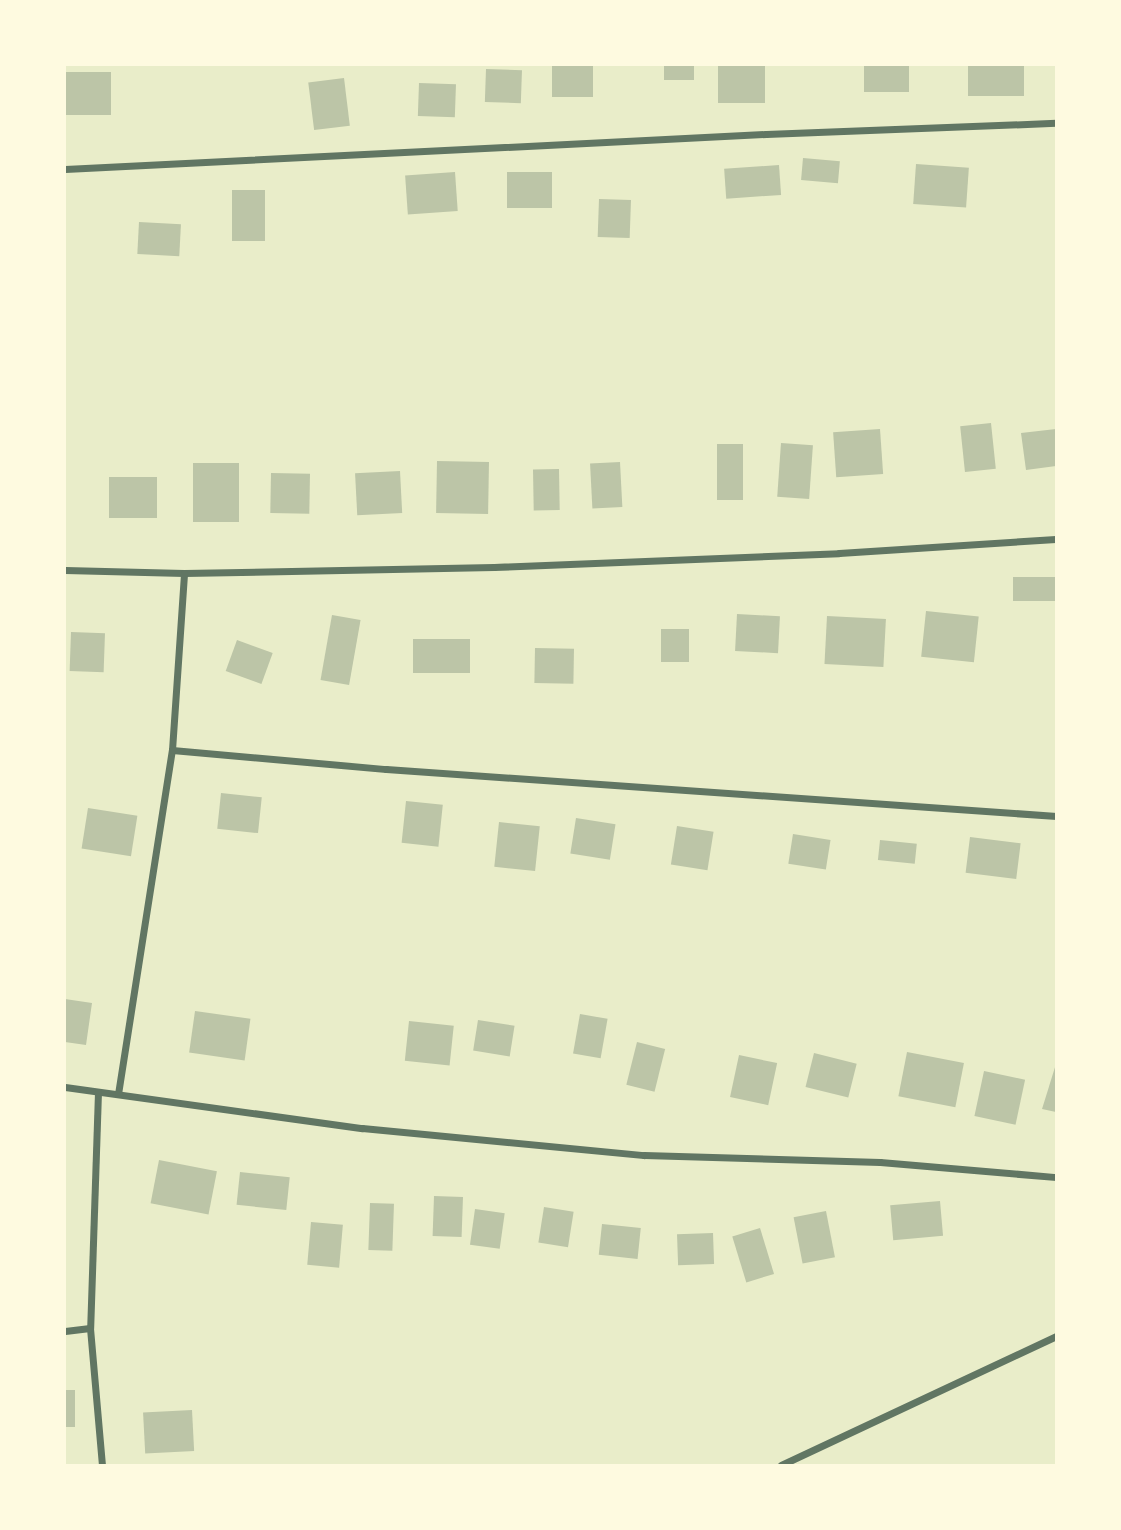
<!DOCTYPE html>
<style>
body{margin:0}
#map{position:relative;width:1121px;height:1530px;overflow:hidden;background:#e9edc9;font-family:"Open Sans",sans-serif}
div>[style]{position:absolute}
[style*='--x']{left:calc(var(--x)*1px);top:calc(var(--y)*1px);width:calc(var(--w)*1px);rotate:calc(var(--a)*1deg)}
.building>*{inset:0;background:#bcc5a7;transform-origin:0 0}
.minor>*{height:7px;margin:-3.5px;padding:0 3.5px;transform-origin:3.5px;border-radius:3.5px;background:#617663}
span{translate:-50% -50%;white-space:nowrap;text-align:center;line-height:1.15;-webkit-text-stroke:7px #fefae0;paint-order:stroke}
.frame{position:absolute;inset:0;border:66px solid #fefae0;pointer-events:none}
</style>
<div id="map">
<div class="building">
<i style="left:552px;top:65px;width:41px;height:32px"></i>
<i style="left:664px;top:65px;width:30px;height:15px"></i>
<i style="left:718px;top:65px;width:47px;height:38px"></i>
<i style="left:864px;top:65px;width:45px;height:27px"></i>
<i style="left:968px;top:65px;width:56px;height:31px"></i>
<i style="left:486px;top:69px;width:36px;height:33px;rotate:2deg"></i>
<i style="left:111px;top:72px;width:43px;height:46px;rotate:90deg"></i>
<i style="left:344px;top:78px;width:48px;height:36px;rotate:83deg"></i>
<i style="left:419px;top:83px;width:37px;height:33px;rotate:2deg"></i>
<i style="left:803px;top:158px;width:37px;height:22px;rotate:5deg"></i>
<i style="left:916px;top:164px;width:53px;height:40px;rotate:4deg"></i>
<i style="left:779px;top:165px;width:30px;height:55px;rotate:86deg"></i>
<i style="left:455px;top:172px;width:39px;height:50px;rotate:86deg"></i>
<i style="left:507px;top:172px;width:45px;height:36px"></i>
<i style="left:232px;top:190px;width:33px;height:51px"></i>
<i style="left:599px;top:199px;width:32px;height:38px;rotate:2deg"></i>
<i style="left:139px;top:222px;width:42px;height:32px;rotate:3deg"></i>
<i style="left:991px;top:423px;width:46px;height:31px;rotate:84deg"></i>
<i style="left:880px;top:429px;width:45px;height:47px;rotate:86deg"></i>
<i style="clip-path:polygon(1056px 429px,1056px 466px,1026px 470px,1021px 433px)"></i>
<i style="left:781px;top:443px;width:32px;height:54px;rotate:4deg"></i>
<i style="left:717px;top:444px;width:26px;height:56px"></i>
<i style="left:437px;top:461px;width:52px;height:52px;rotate:1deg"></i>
<i style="left:620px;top:462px;width:45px;height:30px;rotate:87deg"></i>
<i style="left:193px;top:463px;width:46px;height:59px"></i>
<i style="left:559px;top:469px;width:41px;height:26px;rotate:89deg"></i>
<i style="left:400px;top:471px;width:42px;height:45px;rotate:87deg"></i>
<i style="left:271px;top:473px;width:39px;height:40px;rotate:1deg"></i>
<i style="left:109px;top:477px;width:48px;height:41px"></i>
<i style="left:1056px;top:577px;width:24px;height:43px;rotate:90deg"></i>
<i style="left:926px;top:611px;width:53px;height:46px;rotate:6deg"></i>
<i style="left:737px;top:614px;width:43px;height:37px;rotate:3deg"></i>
<i style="left:332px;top:615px;width:29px;height:66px;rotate:10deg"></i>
<i style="left:827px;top:616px;width:59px;height:48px;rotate:3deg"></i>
<i style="left:689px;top:629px;width:33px;height:28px;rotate:90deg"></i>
<i style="left:71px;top:632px;width:34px;height:39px;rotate:2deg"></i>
<i style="left:470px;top:639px;width:34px;height:57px;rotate:90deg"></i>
<i style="left:237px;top:640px;width:38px;height:33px;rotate:20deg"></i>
<i style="left:535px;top:648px;width:39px;height:35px;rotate:1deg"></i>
<i style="left:221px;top:793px;width:41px;height:36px;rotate:6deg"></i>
<i style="left:406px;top:801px;width:37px;height:42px;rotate:6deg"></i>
<i style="left:88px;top:808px;width:50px;height:41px;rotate:9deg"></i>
<i style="left:576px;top:818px;width:40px;height:36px;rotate:9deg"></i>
<i style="left:499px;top:822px;width:41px;height:45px;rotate:6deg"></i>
<i style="left:677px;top:826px;width:37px;height:39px;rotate:9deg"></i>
<i style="left:793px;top:834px;width:38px;height:30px;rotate:9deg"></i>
<i style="left:970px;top:837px;width:51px;height:36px;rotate:7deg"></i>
<i style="left:880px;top:840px;width:37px;height:20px;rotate:6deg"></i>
<i style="clip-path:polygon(65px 999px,92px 1003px,86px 1045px,65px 1042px)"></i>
<i style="left:195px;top:1011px;width:56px;height:42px;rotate:8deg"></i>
<i style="left:580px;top:1014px;width:28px;height:40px;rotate:10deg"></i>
<i style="left:478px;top:1020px;width:37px;height:31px;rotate:9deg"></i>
<i style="left:409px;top:1021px;width:45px;height:40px;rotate:6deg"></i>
<i style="left:637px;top:1042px;width:29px;height:44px;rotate:14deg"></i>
<i style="left:907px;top:1052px;width:58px;height:45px;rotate:11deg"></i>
<i style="left:814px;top:1053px;width:44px;height:35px;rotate:14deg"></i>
<i style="left:739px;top:1055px;width:39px;height:43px;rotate:12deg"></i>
<i style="clip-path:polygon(1056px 1064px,1056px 1112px,1042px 1109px)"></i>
<i style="left:984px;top:1071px;width:42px;height:46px;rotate:12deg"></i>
<i style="left:159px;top:1160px;width:59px;height:44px;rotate:11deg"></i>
<i style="left:240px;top:1172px;width:50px;height:33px;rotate:6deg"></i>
<i style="left:434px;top:1196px;width:29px;height:40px;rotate:2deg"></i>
<i style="left:940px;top:1201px;width:35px;height:50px;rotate:85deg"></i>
<i style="left:370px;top:1203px;width:24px;height:47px;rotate:2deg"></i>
<i style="left:544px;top:1207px;width:30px;height:36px;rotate:9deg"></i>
<i style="left:475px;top:1209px;width:30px;height:36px;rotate:8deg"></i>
<i style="left:826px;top:1211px;width:47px;height:33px;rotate:79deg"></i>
<i style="left:311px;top:1222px;width:32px;height:43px;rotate:5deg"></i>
<i style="left:602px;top:1224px;width:39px;height:31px;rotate:6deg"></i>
<i style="left:760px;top:1228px;width:48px;height:29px;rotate:73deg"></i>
<i style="left:713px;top:1233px;width:31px;height:36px;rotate:88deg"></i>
<i style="left:65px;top:1390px;width:10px;height:37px"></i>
<i style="left:192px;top:1410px;width:41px;height:49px;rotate:87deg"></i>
</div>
<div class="minor">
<i style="--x:65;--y:169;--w:702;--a:-2.86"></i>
<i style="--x:766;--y:134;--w:290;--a:-2.2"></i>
<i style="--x:65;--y:570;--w:119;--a:1.4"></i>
<i style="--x:184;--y:573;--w:310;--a:-1.1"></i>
<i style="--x:494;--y:567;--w:345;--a:-2.3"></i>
<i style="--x:839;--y:553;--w:217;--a:-3.7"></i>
<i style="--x:172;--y:750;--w:215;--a:5.1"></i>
<i style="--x:386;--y:769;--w:672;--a:4.01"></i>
<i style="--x:65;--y:1087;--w:300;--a:7.9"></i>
<i style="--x:362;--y:1128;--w:283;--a:5.5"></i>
<i style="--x:644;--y:1155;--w:236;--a:1.7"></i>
<i style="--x:880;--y:1162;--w:177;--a:4.9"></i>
<i style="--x:98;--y:1092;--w:236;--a:91.9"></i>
<i style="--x:90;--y:1328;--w:138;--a:85"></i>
<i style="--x:118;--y:1094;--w:348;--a:-81.1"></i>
<i style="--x:172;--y:750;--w:177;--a:-86.1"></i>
<i style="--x:65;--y:1331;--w:25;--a:-7"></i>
<i style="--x:781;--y:1465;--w:304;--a:-25.1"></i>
</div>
<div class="frame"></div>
</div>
